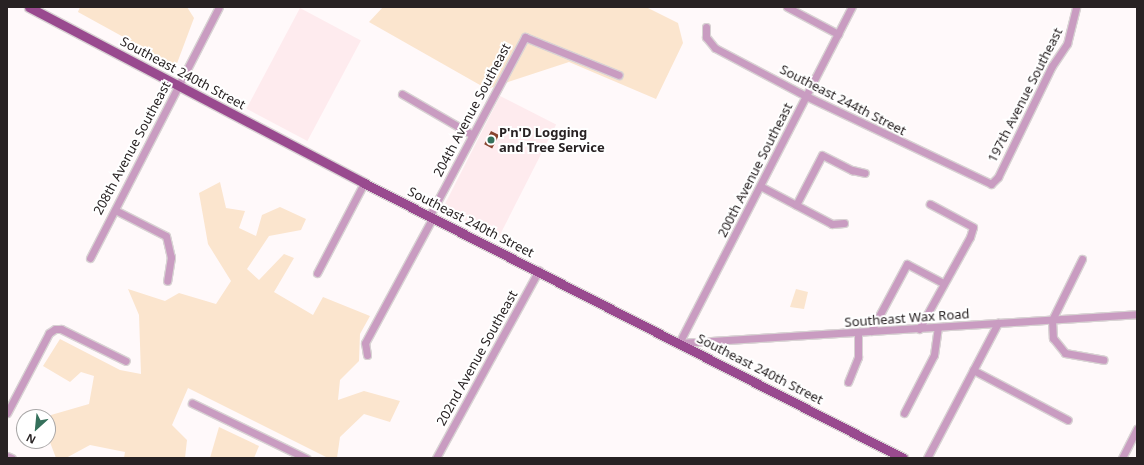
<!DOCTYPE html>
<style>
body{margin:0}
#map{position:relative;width:1144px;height:465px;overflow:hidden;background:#fff9fa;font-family:"Noto Sans",sans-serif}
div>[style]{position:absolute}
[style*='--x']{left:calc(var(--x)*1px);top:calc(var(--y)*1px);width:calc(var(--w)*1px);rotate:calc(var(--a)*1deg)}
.built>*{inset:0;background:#feebee;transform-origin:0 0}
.green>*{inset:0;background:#fbe5ce}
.building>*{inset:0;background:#89432e;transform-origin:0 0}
.roads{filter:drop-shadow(1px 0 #d8d2d3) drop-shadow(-1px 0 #d8d2d3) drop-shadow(0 1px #d8d2d3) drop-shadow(0 -1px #d8d2d3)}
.minor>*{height:7px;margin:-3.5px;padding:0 3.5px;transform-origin:3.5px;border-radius:3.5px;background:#c99cc1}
.major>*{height:9px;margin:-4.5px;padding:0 4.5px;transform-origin:4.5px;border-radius:4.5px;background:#994a8f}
.dots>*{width:11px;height:11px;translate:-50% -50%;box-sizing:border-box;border:2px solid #fff;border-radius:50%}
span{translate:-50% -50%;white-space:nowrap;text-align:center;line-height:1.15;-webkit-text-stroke:4px #fff;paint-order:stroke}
.street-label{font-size:13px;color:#282223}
.poi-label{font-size:13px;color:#282223;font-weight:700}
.left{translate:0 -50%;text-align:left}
.frame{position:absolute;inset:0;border:8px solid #282223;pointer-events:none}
.north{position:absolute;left:16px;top:409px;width:40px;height:40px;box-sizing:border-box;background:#fff;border:1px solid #a9a7a7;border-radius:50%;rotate:207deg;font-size:11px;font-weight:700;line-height:16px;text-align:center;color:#282223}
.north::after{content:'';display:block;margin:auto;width:14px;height:18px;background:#35705b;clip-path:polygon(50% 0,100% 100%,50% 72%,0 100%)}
</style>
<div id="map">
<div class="built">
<i style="left:300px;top:8px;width:69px;height:114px;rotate:28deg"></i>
<i style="left:500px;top:96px;width:63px;height:127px;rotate:27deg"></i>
</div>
<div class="green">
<i style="clip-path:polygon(80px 7px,187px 7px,194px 18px,176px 66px,78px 12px)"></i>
<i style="clip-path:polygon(383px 7px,646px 7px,678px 23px,683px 43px,656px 99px,569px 62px,487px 89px,369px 22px)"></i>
<i style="clip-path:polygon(220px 182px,226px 208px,245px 211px,239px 228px,256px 236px,262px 215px,280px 207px,306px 219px,301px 230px,269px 236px,247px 269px,259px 280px,284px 254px,294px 258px,274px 292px,313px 315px,323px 297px,370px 316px,360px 334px,359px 361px,340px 380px,338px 400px,364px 391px,400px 401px,390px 422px,364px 414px,340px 437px,337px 458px,328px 458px,188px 388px,172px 425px,187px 440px,185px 458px,124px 458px,125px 452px,90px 445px,66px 458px,56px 458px,48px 437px,51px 415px,89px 404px,94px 376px,81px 372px,70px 382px,43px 366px,60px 339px,120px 370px,141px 374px,139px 315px,128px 289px,165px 301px,179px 293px,216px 304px,231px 281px,208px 244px,199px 193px)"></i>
<i style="clip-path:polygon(796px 289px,808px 292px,804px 309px,790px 307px)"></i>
<i style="clip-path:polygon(219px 427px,259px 446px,254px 458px,210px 458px)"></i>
</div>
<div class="building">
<i style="left:491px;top:131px;width:9px;height:15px;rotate:27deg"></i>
</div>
<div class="roads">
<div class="minor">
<i style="--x:787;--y:7;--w:58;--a:27.9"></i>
<i style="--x:706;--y:27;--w:10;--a:90"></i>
<i style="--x:706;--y:37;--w:14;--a:51"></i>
<i style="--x:715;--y:48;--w:103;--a:27.8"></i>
<i style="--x:806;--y:96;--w:205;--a:25.4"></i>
<i style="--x:991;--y:184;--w:10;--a:-45"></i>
<i style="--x:998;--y:177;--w:123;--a:-64.1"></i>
<i style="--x:1052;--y:66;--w:27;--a:-56"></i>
<i style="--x:1067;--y:44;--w:38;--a:-76"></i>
<i style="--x:402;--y:94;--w:80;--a:30.1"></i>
<i style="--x:762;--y:187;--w:79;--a:27.9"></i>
<i style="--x:832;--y:224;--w:12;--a:-5"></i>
<i style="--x:796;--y:205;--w:56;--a:-62.5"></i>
<i style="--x:822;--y:155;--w:34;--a:27"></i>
<i style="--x:852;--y:170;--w:13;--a:13"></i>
<i style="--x:115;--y:210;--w:57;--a:27"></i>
<i style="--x:166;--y:236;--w:22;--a:77"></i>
<i style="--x:171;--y:257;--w:24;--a:99"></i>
<i style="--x:430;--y:215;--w:202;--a:-61.9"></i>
<i style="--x:525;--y:37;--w:101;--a:22"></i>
<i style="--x:90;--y:258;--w:282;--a:-62.8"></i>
<i style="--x:1082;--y:259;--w:68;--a:116.2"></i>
<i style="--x:1052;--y:320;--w:18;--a:87"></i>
<i style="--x:1053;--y:338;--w:19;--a:51"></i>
<i style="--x:1065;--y:353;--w:39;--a:10"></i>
<i style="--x:317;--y:273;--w:102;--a:-62.4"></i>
<i style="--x:919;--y:329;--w:105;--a:-61"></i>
<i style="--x:970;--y:237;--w:10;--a:-73"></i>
<i style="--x:973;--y:227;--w:49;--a:-151.9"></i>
<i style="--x:871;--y:331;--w:76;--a:-61.8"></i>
<i style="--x:907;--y:264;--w:41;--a:27.8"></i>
<i style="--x:679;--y:343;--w:459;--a:-3.6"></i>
<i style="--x:679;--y:343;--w:378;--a:-62.8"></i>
<i style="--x:367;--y:355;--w:12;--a:-99"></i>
<i style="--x:365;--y:343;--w:143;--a:-61.6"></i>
<i style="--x:973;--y:370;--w:107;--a:27.8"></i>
<i style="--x:848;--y:382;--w:27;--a:-68"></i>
<i style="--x:858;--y:357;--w:24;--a:-90"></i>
<i style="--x:192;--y:403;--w:127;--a:25.8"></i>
<i style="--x:7;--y:413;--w:90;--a:-62.3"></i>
<i style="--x:49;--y:333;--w:7;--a:-34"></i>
<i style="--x:55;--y:329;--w:6;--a:0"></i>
<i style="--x:61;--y:329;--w:72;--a:26.2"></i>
<i style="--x:904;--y:413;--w:65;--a:-62.7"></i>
<i style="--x:934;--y:355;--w:27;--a:-82"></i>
<i style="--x:7;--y:456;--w:5;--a:22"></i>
<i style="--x:436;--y:458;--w:214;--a:-61.3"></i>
<i style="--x:927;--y:458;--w:153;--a:-62.3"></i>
<i style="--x:1122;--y:458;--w:33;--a:-63"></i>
</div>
<div class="major">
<i style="--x:29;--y:7;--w:378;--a:27.7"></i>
<i style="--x:364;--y:183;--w:605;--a:27.03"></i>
</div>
</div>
<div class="dots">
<i style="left:491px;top:140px;background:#35705b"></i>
</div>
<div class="street-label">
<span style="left:183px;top:73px;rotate:28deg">Southeast 240th Street</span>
<span style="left:1025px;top:95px;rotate:-63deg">197th Avenue Southeast</span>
<span style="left:843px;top:100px;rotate:27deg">Southeast 244th Street</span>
<span style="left:472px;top:110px;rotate:-62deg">204th Avenue Southeast</span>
<span style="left:132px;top:148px;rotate:-62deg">208th Avenue Southeast</span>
<span style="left:755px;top:170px;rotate:-63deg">200th Avenue Southeast</span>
<span style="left:471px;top:222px;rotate:27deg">Southeast 240th Street</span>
<span style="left:907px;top:318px;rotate:-4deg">Southeast Wax Road</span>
<span style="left:477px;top:358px;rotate:-61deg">202nd Avenue Southeast</span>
<span style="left:760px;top:369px;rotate:27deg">Southeast 240th Street</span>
</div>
<div class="poi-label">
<span class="left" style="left:499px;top:140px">P'n'D Logging<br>and Tree Service</span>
</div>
<div class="frame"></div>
<div class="north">N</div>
</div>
